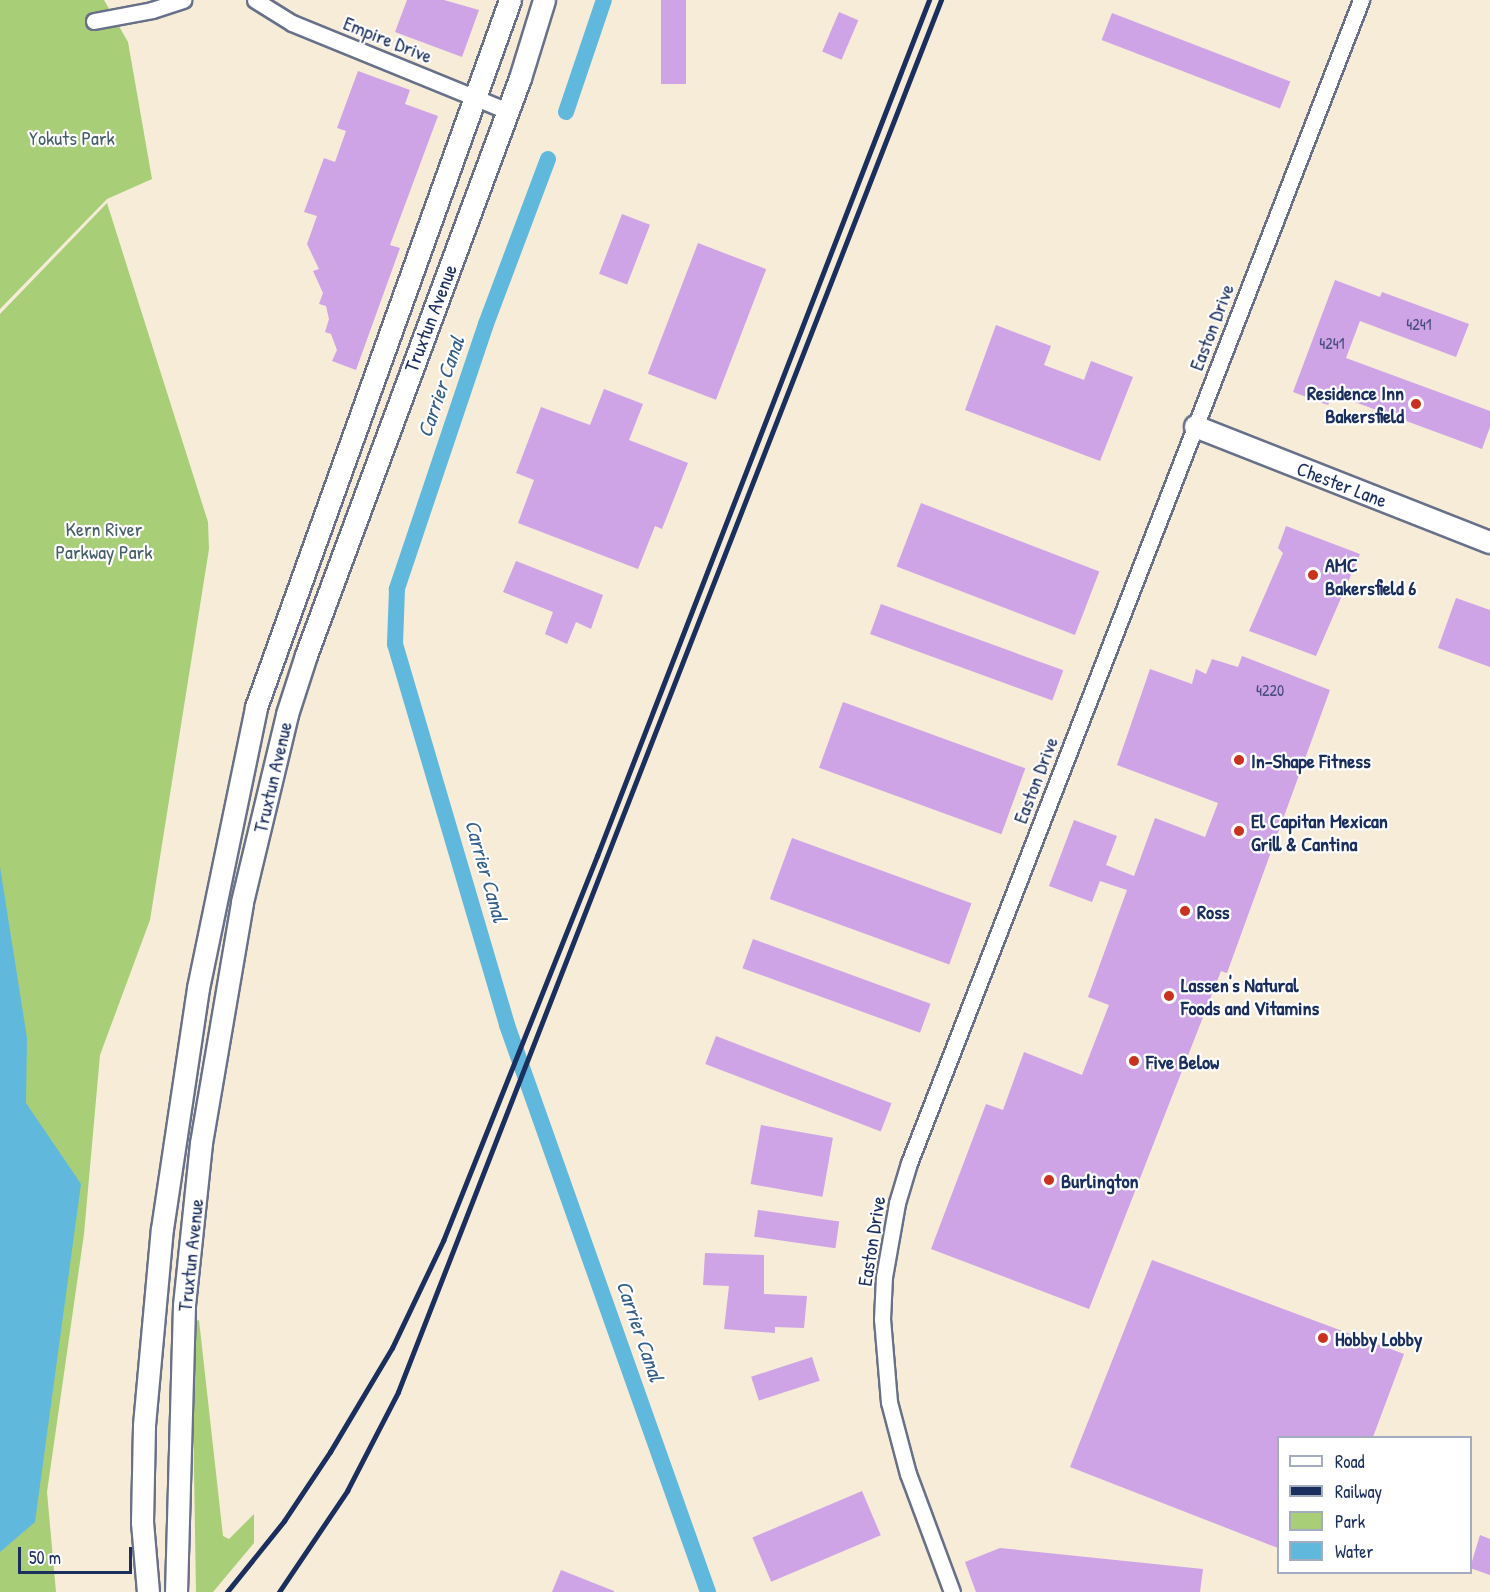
<!DOCTYPE html>
<style>
body{margin:0}
#map{position:relative;width:1490px;height:1592px;overflow:hidden;background:#f6ecd8;font-family:"Patrick Hand",sans-serif}
div>[style]{position:absolute}
[style*='--x']{left:calc(var(--x)*1px);top:calc(var(--y)*1px);width:calc(var(--w)*1px);rotate:calc(var(--a)*1deg)}
.green>*{inset:0;background:#a8ce78}
.water>*{inset:0;background:#60b8dd}
.canal>*{height:16px;margin:-8px;padding:0 8px;transform-origin:8px;border-radius:8px;background:#60b8dd}
.building>*{inset:0;background:#cea4e7;transform-origin:0 0}
.roads{filter:drop-shadow(2px 0 #687189) drop-shadow(-2px 0 #687189) drop-shadow(0 2px #687189) drop-shadow(0 -2px #687189)}
.street>*{height:15px;margin:-7.5px;padding:0 7.5px;transform-origin:7.5px;border-radius:7.5px;background:#fff}
.secondary>*{height:21px;margin:-10.5px;padding:0 10.5px;transform-origin:10.5px;border-radius:10.5px;background:#fff}
.rail>*{height:4.5px;margin:-2.25px;padding:0 2.25px;transform-origin:2.25px;border-radius:2.25px;background:#1b2f5e}
.dots>*{width:16px;height:16px;translate:-50% -50%;box-sizing:border-box;border:3px solid #fff;border-radius:50%}
span{translate:-50% -50%;white-space:nowrap;text-align:center;line-height:1.15;-webkit-text-stroke:4.5px #fff;paint-order:stroke}
.number-label{font-size:16px;color:#484c80}
.number-label span{-webkit-text-stroke-width:0}
.street-label{font-size:20px;color:#1b2f5e}
.park-label{font-size:20px;color:#455f66}
.poi-label{font-size:20px;color:#1b2f5e;font-weight:700}
.right{translate:-100% -50%;text-align:right}
.left{translate:0 -50%;text-align:left}
.water-label{font-size:21px;color:#335f8a;font-style:italic}
.legend{position:absolute;left:1277px;top:1436px;width:195px;height:138px;box-sizing:border-box;background:#fff;border:2px solid #a4acbf;margin:0;padding:8px 10px;list-style:none;font-size:18px;color:#1b2f5e}
.legend li{display:flex;align-items:center;gap:12px;height:30px}
.legend b{width:30px;border:2px solid #a4acbf}
.scale{position:absolute;left:18px;top:1547px;width:114px;height:27px;box-sizing:border-box;border:3px solid #1b2f5e;border-top:0;padding-left:8px;font-size:18px;line-height:21px;white-space:nowrap;color:#1b2f5e;-webkit-text-stroke:4px #fff;paint-order:stroke}
</style>
<div id="map">
<div class="green">
<i style="clip-path:polygon(0 0,104px 0,128px 42px,152px 179px,107px 199px,0 309px)"></i>
<i style="clip-path:polygon(107px 203px,208px 522px,209px 549px,150px 920px,100px 1055px,84px 1234px,47px 1492px,56px 1592px,0 1592px,0 314px)"></i>
<i style="clip-path:polygon(199px 1320px,223px 1536px,229px 1539px,254px 1514px,254px 1543px,213px 1592px,196px 1592px,193px 1407px,196px 1321px)"></i>
</div>
<div class="water">
<i style="clip-path:polygon(0 867px,27px 1038px,26px 1103px,81px 1184px,35px 1522px,0 1552px)"></i>
</div>
<div class="canal">
<i style="--x:566;--y:112;--w:118;--a:-71.3"></i>
<i style="--x:548;--y:159;--w:176;--a:110.6"></i>
<i style="--x:486;--y:324;--w:280;--a:108.6"></i>
<i style="--x:397;--y:589;--w:55;--a:92.1"></i>
<i style="--x:395;--y:644;--w:397;--a:73.6"></i>
<i style="--x:507;--y:1025;--w:602;--a:70.48"></i>
</div>
<div class="building">
<i style="clip-path:polygon(407px 0,444px 0,479px 10px,462px 57px,395px 32px)"></i>
<i style="left:661px;top:0;width:25px;height:84px"></i>
<i style="left:839px;top:12px;width:21px;height:43px;rotate:23deg"></i>
<i style="left:1112px;top:13px;width:191px;height:29px;rotate:21deg"></i>
<i style="clip-path:polygon(358px 71px,410px 90px,405px 104px,438px 116px,390px 245px,400px 248px,356px 370px,332px 361px,337px 350px,331px 334px,325px 332px,329px 319px,326px 306px,319px 304px,323px 293px,313px 271px,319px 269px,307px 244px,317px 216px,304px 212px,324px 158px,335px 162px,346px 131px,337px 128px)"></i>
<i style="left:622px;top:214px;width:30px;height:64px;rotate:21deg"></i>
<i style="left:698px;top:243px;width:73px;height:140px;rotate:21deg"></i>
<i style="clip-path:polygon(1335px 280px,1380px 297px,1382px 292px,1469px 324px,1456px 357px,1360px 321px,1346px 358px,1490px 411px,1490px 427px,1482px 449px,1333px 394px,1328px 405px,1293px 392px)"></i>
<i style="clip-path:polygon(996px 325px,1051px 346px,1044px 365px,1084px 380px,1091px 361px,1133px 377px,1100px 461px,965px 410px)"></i>
<i style="clip-path:polygon(604px 389px,643px 404px,629px 440px,688px 463px,662px 529px,655px 526px,638px 569px,518px 523px,534px 480px,516px 473px,541px 407px,590px 425px)"></i>
<i style="left:921px;top:503px;width:191px;height:68px;rotate:21deg"></i>
<i style="clip-path:polygon(1286px 526px,1360px 554px,1316px 656px,1249px 631px,1283px 553px,1278px 548px)"></i>
<i style="clip-path:polygon(516px 561px,603px 595px,591px 629px,576px 622px,567px 644px,545px 634px,553px 612px,503px 592px)"></i>
<i style="clip-path:polygon(1456px 598px,1490px 610px,1490px 667px,1438px 648px)"></i>
<i style="left:881px;top:604px;width:194px;height:32px;rotate:20deg"></i>
<i style="clip-path:polygon(1242px 656px,1330px 690px,1227px 973px,1221px 971px,1089px 1309px,931px 1249px,986px 1104px,1003px 1110px,1024px 1052px,1082px 1075px,1109px 1005px,1088px 997px,1127px 890px,1100px 881px,1092px 902px,1049px 886px,1074px 820px,1117px 836px,1106px 865px,1134px 876px,1155px 818px,1205px 837px,1218px 803px,1117px 765px,1150px 669px,1192px 684px,1196px 669px,1206px 674px,1212px 659px,1238px 667px)"></i>
<i style="left:843px;top:702px;width:194px;height:70px;rotate:20deg"></i>
<i style="left:792px;top:838px;width:191px;height:65px;rotate:20deg"></i>
<i style="left:753px;top:939px;width:189px;height:31px;rotate:20deg"></i>
<i style="left:716px;top:1036px;width:188px;height:30px;rotate:21deg"></i>
<i style="left:761px;top:1125px;width:73px;height:60px;rotate:10deg"></i>
<i style="left:758px;top:1210px;width:82px;height:27px;rotate:8deg"></i>
<i style="clip-path:polygon(705px 1253px,764px 1255px,764px 1294px,807px 1296px,804px 1328px,775px 1327px,775px 1333px,724px 1329px,729px 1286px,703px 1285px)"></i>
<i style="clip-path:polygon(1152px 1260px,1404px 1354px,1373px 1437px,1278px 1437px,1278px 1548px,1070px 1467px)"></i>
<i style="left:812px;top:1357px;width:25px;height:64px;rotate:72deg"></i>
<i style="left:862px;top:1491px;width:48px;height:119px;rotate:67deg"></i>
<i style="clip-path:polygon(1480px 1535px,1490px 1539px,1490px 1575px,1470px 1568px)"></i>
<i style="clip-path:polygon(1000px 1548px,1203px 1569px,1200px 1592px,976px 1592px,965px 1562px)"></i>
<i style="clip-path:polygon(561px 1570px,614px 1591px,614px 1592px,552px 1592px)"></i>
</div>
<div class="roads">
<div class="street">
<i style="--x:255;--y:0;--w:44;--a:31.9"></i>
<i style="--x:292;--y:23;--w:233;--a:22.2"></i>
<i style="--x:94;--y:21;--w:59;--a:-10.7"></i>
<i style="--x:152;--y:10;--w:33;--a:-18"></i>
<i style="--x:952;--y:1592;--w:126;--a:-110.4"></i>
<i style="--x:908;--y:1474;--w:74;--a:-104.8"></i>
<i style="--x:889;--y:1402;--w:83;--a:-94.8"></i>
<i style="--x:882;--y:1319;--w:42;--a:-87.3"></i>
<i style="--x:884;--y:1277;--w:75;--a:-80"></i>
<i style="--x:897;--y:1203;--w:42;--a:-73.3"></i>
<i style="--x:909;--y:1163;--w:1248;--a:-68.76"></i>
</div>
<div class="secondary">
<i style="--x:1195;--y:426;--w:317;--a:21.5"></i>
<i style="--x:148;--y:1592;--w:70;--a:-94.9"></i>
<i style="--x:142;--y:1522;--w:97;--a:-88.8"></i>
<i style="--x:144;--y:1425;--w:197;--a:-84.8"></i>
<i style="--x:162;--y:1229;--w:244;--a:-81.5"></i>
<i style="--x:198;--y:988;--w:287;--a:-78.3"></i>
<i style="--x:256;--y:707;--w:751;--a:-70.24"></i>
<i style="--x:176;--y:1592;--w:287;--a:-88.4"></i>
<i style="--x:184;--y:1305;--w:163;--a:-84"></i>
<i style="--x:201;--y:1143;--w:244;--a:-80.3"></i>
<i style="--x:242;--y:902;--w:193;--a:-76.5"></i>
<i style="--x:287;--y:714;--w:62;--a:-72.1"></i>
<i style="--x:306;--y:655;--w:615;--a:-69.65"></i>
<i style="--x:520;--y:78;--w:82;--a:-72.9"></i>
</div>
</div>
<div class="rail">
<i style="--x:227;--y:1592;--w:91;--a:-51.2"></i>
<i style="--x:284;--y:1521;--w:83;--a:-56.3"></i>
<i style="--x:330;--y:1452;--w:121;--a:-59.2"></i>
<i style="--x:392;--y:1348;--w:119;--a:-64.5"></i>
<i style="--x:443;--y:1241;--w:415;--a:-68.2"></i>
<i style="--x:597;--y:856;--w:918;--a:-68.8"></i>
<i style="--x:279;--y:1592;--w:122;--a:-56"></i>
<i style="--x:347;--y:1491;--w:111;--a:-62.7"></i>
<i style="--x:398;--y:1392;--w:1494;--a:-68.69"></i>
</div>
<div class="dots">
<i style="left:1416px;top:404px;background:#c8321e"></i>
<i style="left:1313px;top:575px;background:#c8321e"></i>
<i style="left:1239px;top:760px;background:#c8321e"></i>
<i style="left:1239px;top:831px;background:#c8321e"></i>
<i style="left:1185px;top:911px;background:#c8321e"></i>
<i style="left:1169px;top:996px;background:#c8321e"></i>
<i style="left:1134px;top:1061px;background:#c8321e"></i>
<i style="left:1049px;top:1180px;background:#c8321e"></i>
<i style="left:1323px;top:1338px;background:#c8321e"></i>
</div>
<div class="number-label">
<span style="left:1419px;top:324px">4241</span>
<span style="left:1332px;top:343px">4241</span>
<span style="left:1270px;top:690px">4220</span>
</div>
<div class="street-label">
<span style="left:388px;top:39px;rotate:22deg">Empire Drive</span>
<span style="left:430px;top:318px;rotate:-69deg">Truxtun Avenue</span>
<span style="left:1211px;top:327px;rotate:-69deg">Easton Drive</span>
<span style="left:1342px;top:484px;rotate:21deg">Chester Lane</span>
<span style="left:272px;top:777px;rotate:-77deg">Truxtun Avenue</span>
<span style="left:1035px;top:780px;rotate:-69deg">Easton Drive</span>
<span style="left:871px;top:1241px;rotate:-81deg">Easton Drive</span>
<span style="left:190px;top:1255px;rotate:-84deg">Truxtun Avenue</span>
</div>
<div class="park-label">
<span style="left:72px;top:137px">Yokuts Park</span>
<span style="left:104px;top:540px">Kern River<br>Parkway Park</span>
</div>
<div class="poi-label">
<span class="right" style="left:1404px;top:404px">Residence Inn<br>Bakersfield</span>
<span class="left" style="left:1325px;top:576px">AMC<br>Bakersfield 6</span>
<span class="left" style="left:1251px;top:760px">In-Shape Fitness</span>
<span class="left" style="left:1251px;top:832px">El Capitan Mexican<br>Grill &amp; Cantina</span>
<span class="left" style="left:1197px;top:911px">Ross</span>
<span class="left" style="left:1181px;top:996px">Lassen's Natural<br>Foods and Vitamins</span>
<span class="left" style="left:1146px;top:1061px">Five Below</span>
<span class="left" style="left:1061px;top:1180px">Burlington</span>
<span class="left" style="left:1335px;top:1338px">Hobby Lobby</span>
</div>
<div class="water-label">
<span style="left:441px;top:387px;rotate:-71deg">Carrier Canal</span>
<span style="left:486px;top:871px;rotate:74deg">Carrier Canal</span>
<span style="left:640px;top:1331px;rotate:71deg">Carrier Canal</span>
</div>
<ul class="legend">
<li><b style="height:8px;background:#fff"></b>Road</li>
<li><b style="height:8px;background:#1b2f5e"></b>Railway</li>
<li><b style="height:16px;background:#a8ce78"></b>Park</li>
<li><b style="height:16px;background:#60b8dd"></b>Water</li>
</ul>
<div class="scale">50 m</div>
</div>
